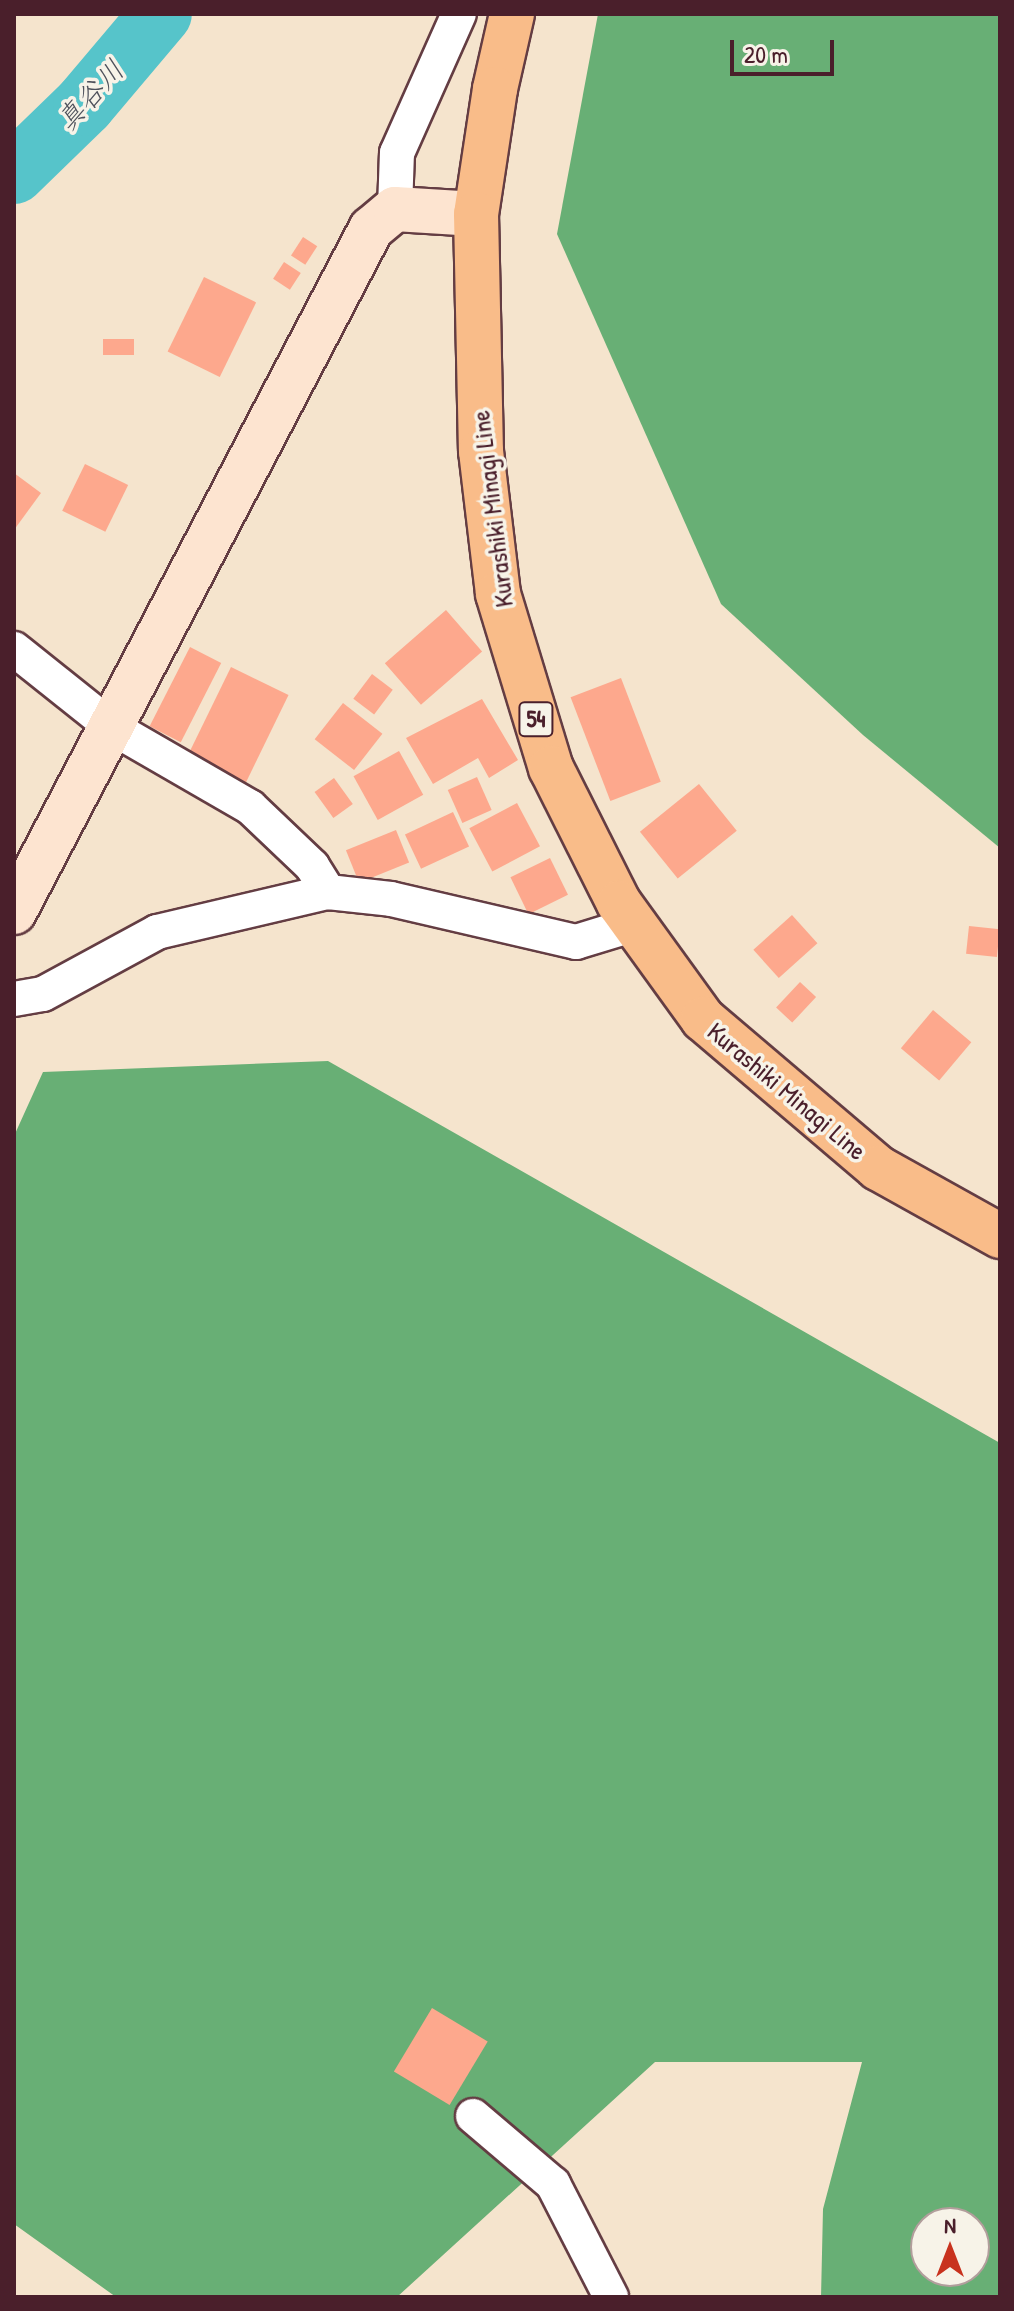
<!DOCTYPE html>
<meta charset="utf-8">
<style>
body{margin:0}
#map{position:relative;width:1014px;height:2311px;overflow:hidden;background:#f5e4cd;font-family:"Patrick Hand","Klee One",sans-serif}
div>[style]{position:absolute}
[style*='--x']{left:calc(var(--x)*1px);top:calc(var(--y)*1px);width:calc(var(--w)*1px);rotate:calc(var(--a)*1deg)}
.forest>*{inset:0;background:#68af75}
.river>*{height:62px;margin:-31px;padding:0 31px;transform-origin:31px;border-radius:31px;background:#56c4ca}
.building>*{inset:0;background:#fda88d;transform-origin:0 0}
.roads{filter:drop-shadow(2px 0 #643d43) drop-shadow(-2px 0 #643d43) drop-shadow(0 2px #643d43) drop-shadow(0 -2px #643d43)}
.street>*{height:34px;margin:-17px;padding:0 17px;transform-origin:17px;border-radius:17px;background:#fff}
.secondary>*{height:44px;margin:-22px;padding:0 22px;transform-origin:22px;border-radius:22px;background:#fde4d0}
.primary>*{height:44px;margin:-22px;padding:0 22px;transform-origin:22px;border-radius:22px;background:#f9bc89}
span{translate:-50% -50%;white-space:nowrap;text-align:center;line-height:1.15;-webkit-text-stroke:7px #f7f3e8;paint-order:stroke}
.shield-label span{padding:2px 6px;background:#f7f3e8;border:2px solid;border-radius:6px;-webkit-text-stroke-width:0}
.shield-label{font-size:24px;color:#4a1f2b;font-weight:700}
.street-label{font-size:26px;color:#4a1f2b}
.water-label{font-size:28px;color:#4e515b;font-style:italic}
.frame{position:absolute;inset:0;border:16px solid #4a1f2b;pointer-events:none}
.north{position:absolute;left:910px;top:2207px;width:80px;height:80px;box-sizing:border-box;background:#f7f3e8;border:2px solid #b29e9c;border-radius:50%;rotate:0deg;font-size:22px;font-weight:700;line-height:32px;text-align:center;color:#4a1f2b}
.north::after{content:'';display:block;margin:auto;width:28px;height:36px;background:#c8321e;clip-path:polygon(50% 0,100% 100%,50% 72%,0 100%)}
.scale{position:absolute;left:730px;top:40px;width:104px;height:36px;box-sizing:border-box;border:4px solid #4a1f2b;border-top:0;padding-left:10px;font-size:24px;line-height:28px;white-space:nowrap;color:#4a1f2b;-webkit-text-stroke:6px #f7f3e8;paint-order:stroke}
</style>
<div id="map">
<div class="forest">
<i style="clip-path:polygon(598px 14px,1000px 14px,1000px 848px,863px 735px,721px 604px,557px 234px)"></i>
<i style="clip-path:polygon(evenodd,328px 1061px,1000px 1443px,1000px 2297px,821px 2297px,823px 2209px,862px 2062px,655px 2062px,397px 2297px,116px 2297px,14px 2224px,14px 1136px,43px 1072px,328px 1061px,926px 2223px,974px 2223px,974px 2271px,926px 2271px,926px 2223px)"></i>
</div>
<div class="river">
<i style="--x:14;--y:173;--w:98;--a:-44.2"></i>
<i style="--x:84;--y:105;--w:119;--a:-49.8"></i>
</div>
<div class="building">
<i style="left:303px;top:237px;width:17px;height:22px;rotate:33deg"></i>
<i style="left:284px;top:262px;width:20px;height:20px;rotate:33deg"></i>
<i style="left:204px;top:277px;width:58px;height:83px;rotate:26deg"></i>
<i style="left:103px;top:339px;width:31px;height:16px"></i>
<i style="left:85px;top:464px;width:48px;height:52px;rotate:26deg"></i>
<i style="clip-path:polygon(14px 473px,41px 493px,14px 530px)"></i>
<i style="left:446px;top:610px;width:55px;height:81px;rotate:49deg"></i>
<i style="left:190px;top:647px;width:35px;height:89px;rotate:27deg"></i>
<i style="left:231px;top:667px;width:64px;height:98px;rotate:26deg"></i>
<i style="left:372px;top:674px;width:26px;height:31px;rotate:37deg"></i>
<i style="left:621px;top:678px;width:111px;height:54px;rotate:69deg"></i>
<i style="clip-path:polygon(482px 699px,518px 760px,489px 778px,478px 758px,433px 784px,406px 738px)"></i>
<i style="left:343px;top:703px;width:50px;height:46px;rotate:38deg"></i>
<i style="left:399px;top:751px;width:50px;height:52px;rotate:61deg"></i>
<i style="left:477px;top:777px;width:36px;height:32px;rotate:66deg"></i>
<i style="left:334px;top:778px;width:32px;height:24px;rotate:54deg"></i>
<i style="left:699px;top:784px;width:60px;height:76px;rotate:51deg"></i>
<i style="left:517px;top:803px;width:49px;height:54px;rotate:62deg"></i>
<i style="left:453px;top:812px;width:38px;height:53px;rotate:65deg"></i>
<i style="left:396px;top:830px;width:35px;height:54px;rotate:68deg"></i>
<i style="left:550px;top:858px;width:41px;height:44px;rotate:64deg"></i>
<i style="left:792px;top:915px;width:38px;height:52px;rotate:48deg"></i>
<i style="left:969px;top:926px;width:31px;height:28px;rotate:6deg"></i>
<i style="left:800px;top:982px;width:22px;height:35px;rotate:43deg"></i>
<i style="left:933px;top:1010px;width:50px;height:50px;rotate:40deg"></i>
<i style="left:432px;top:2008px;width:65px;height:74px;rotate:31deg"></i>
</div>
<div class="roads">
<div class="street">
<i style="--x:395;--y:209;--w:56;--a:-88"></i>
<i style="--x:397;--y:153;--w:152;--a:-66"></i>
<i style="--x:14;--y:649;--w:127;--a:38.6"></i>
<i style="--x:113;--y:728;--w:158;--a:30"></i>
<i style="--x:250;--y:807;--w:86;--a:43.6"></i>
<i style="--x:312;--y:866;--w:31;--a:58"></i>
<i style="--x:14;--y:999;--w:29;--a:-10"></i>
<i style="--x:43;--y:994;--w:130;--a:-28.5"></i>
<i style="--x:157;--y:932;--w:176;--a:-13.2"></i>
<i style="--x:328;--y:892;--w:63;--a:6.3"></i>
<i style="--x:391;--y:899;--w:190;--a:13.1"></i>
<i style="--x:576;--y:942;--w:62;--a:-17"></i>
<i style="--x:473;--y:2116;--w:105;--a:40.4"></i>
<i style="--x:553;--y:2184;--w:127;--a:62.8"></i>
</div>
<div class="secondary">
<i style="--x:14;--y:912;--w:771;--a:-62.4"></i>
<i style="--x:371;--y:229;--w:31;--a:-40"></i>
<i style="--x:395;--y:209;--w:81;--a:3.5"></i>
</div>
<div class="primary">
<i style="--x:512;--y:14;--w:77;--a:102.8"></i>
<i style="--x:495;--y:89;--w:126;--a:98.6"></i>
<i style="--x:476;--y:214;--w:237;--a:88.8"></i>
<i style="--x:481;--y:451;--w:144;--a:83.2"></i>
<i style="--x:498;--y:594;--w:182;--a:73.1"></i>
<i style="--x:551;--y:768;--w:151;--a:63.3"></i>
<i style="--x:619;--y:903;--w:143;--a:54.1"></i>
<i style="--x:703;--y:1019;--w:230;--a:40.4"></i>
<i style="--x:878;--y:1168;--w:140;--a:29.1"></i>
</div>
</div>
<div class="shield-label">
<span style="left:536px;top:719px">54</span>
</div>
<div class="street-label">
<span style="left:492px;top:509px;rotate:-97deg">Kurashiki Minagi Line</span>
<span style="left:787px;top:1091px;rotate:40deg">Kurashiki Minagi Line</span>
</div>
<div class="water-label">
<span style="left:90px;top:95px;rotate:-47deg">真谷川</span>
</div>
<div class="frame"></div>
<div class="north">N</div>
<div class="scale">20 m</div>
</div>
